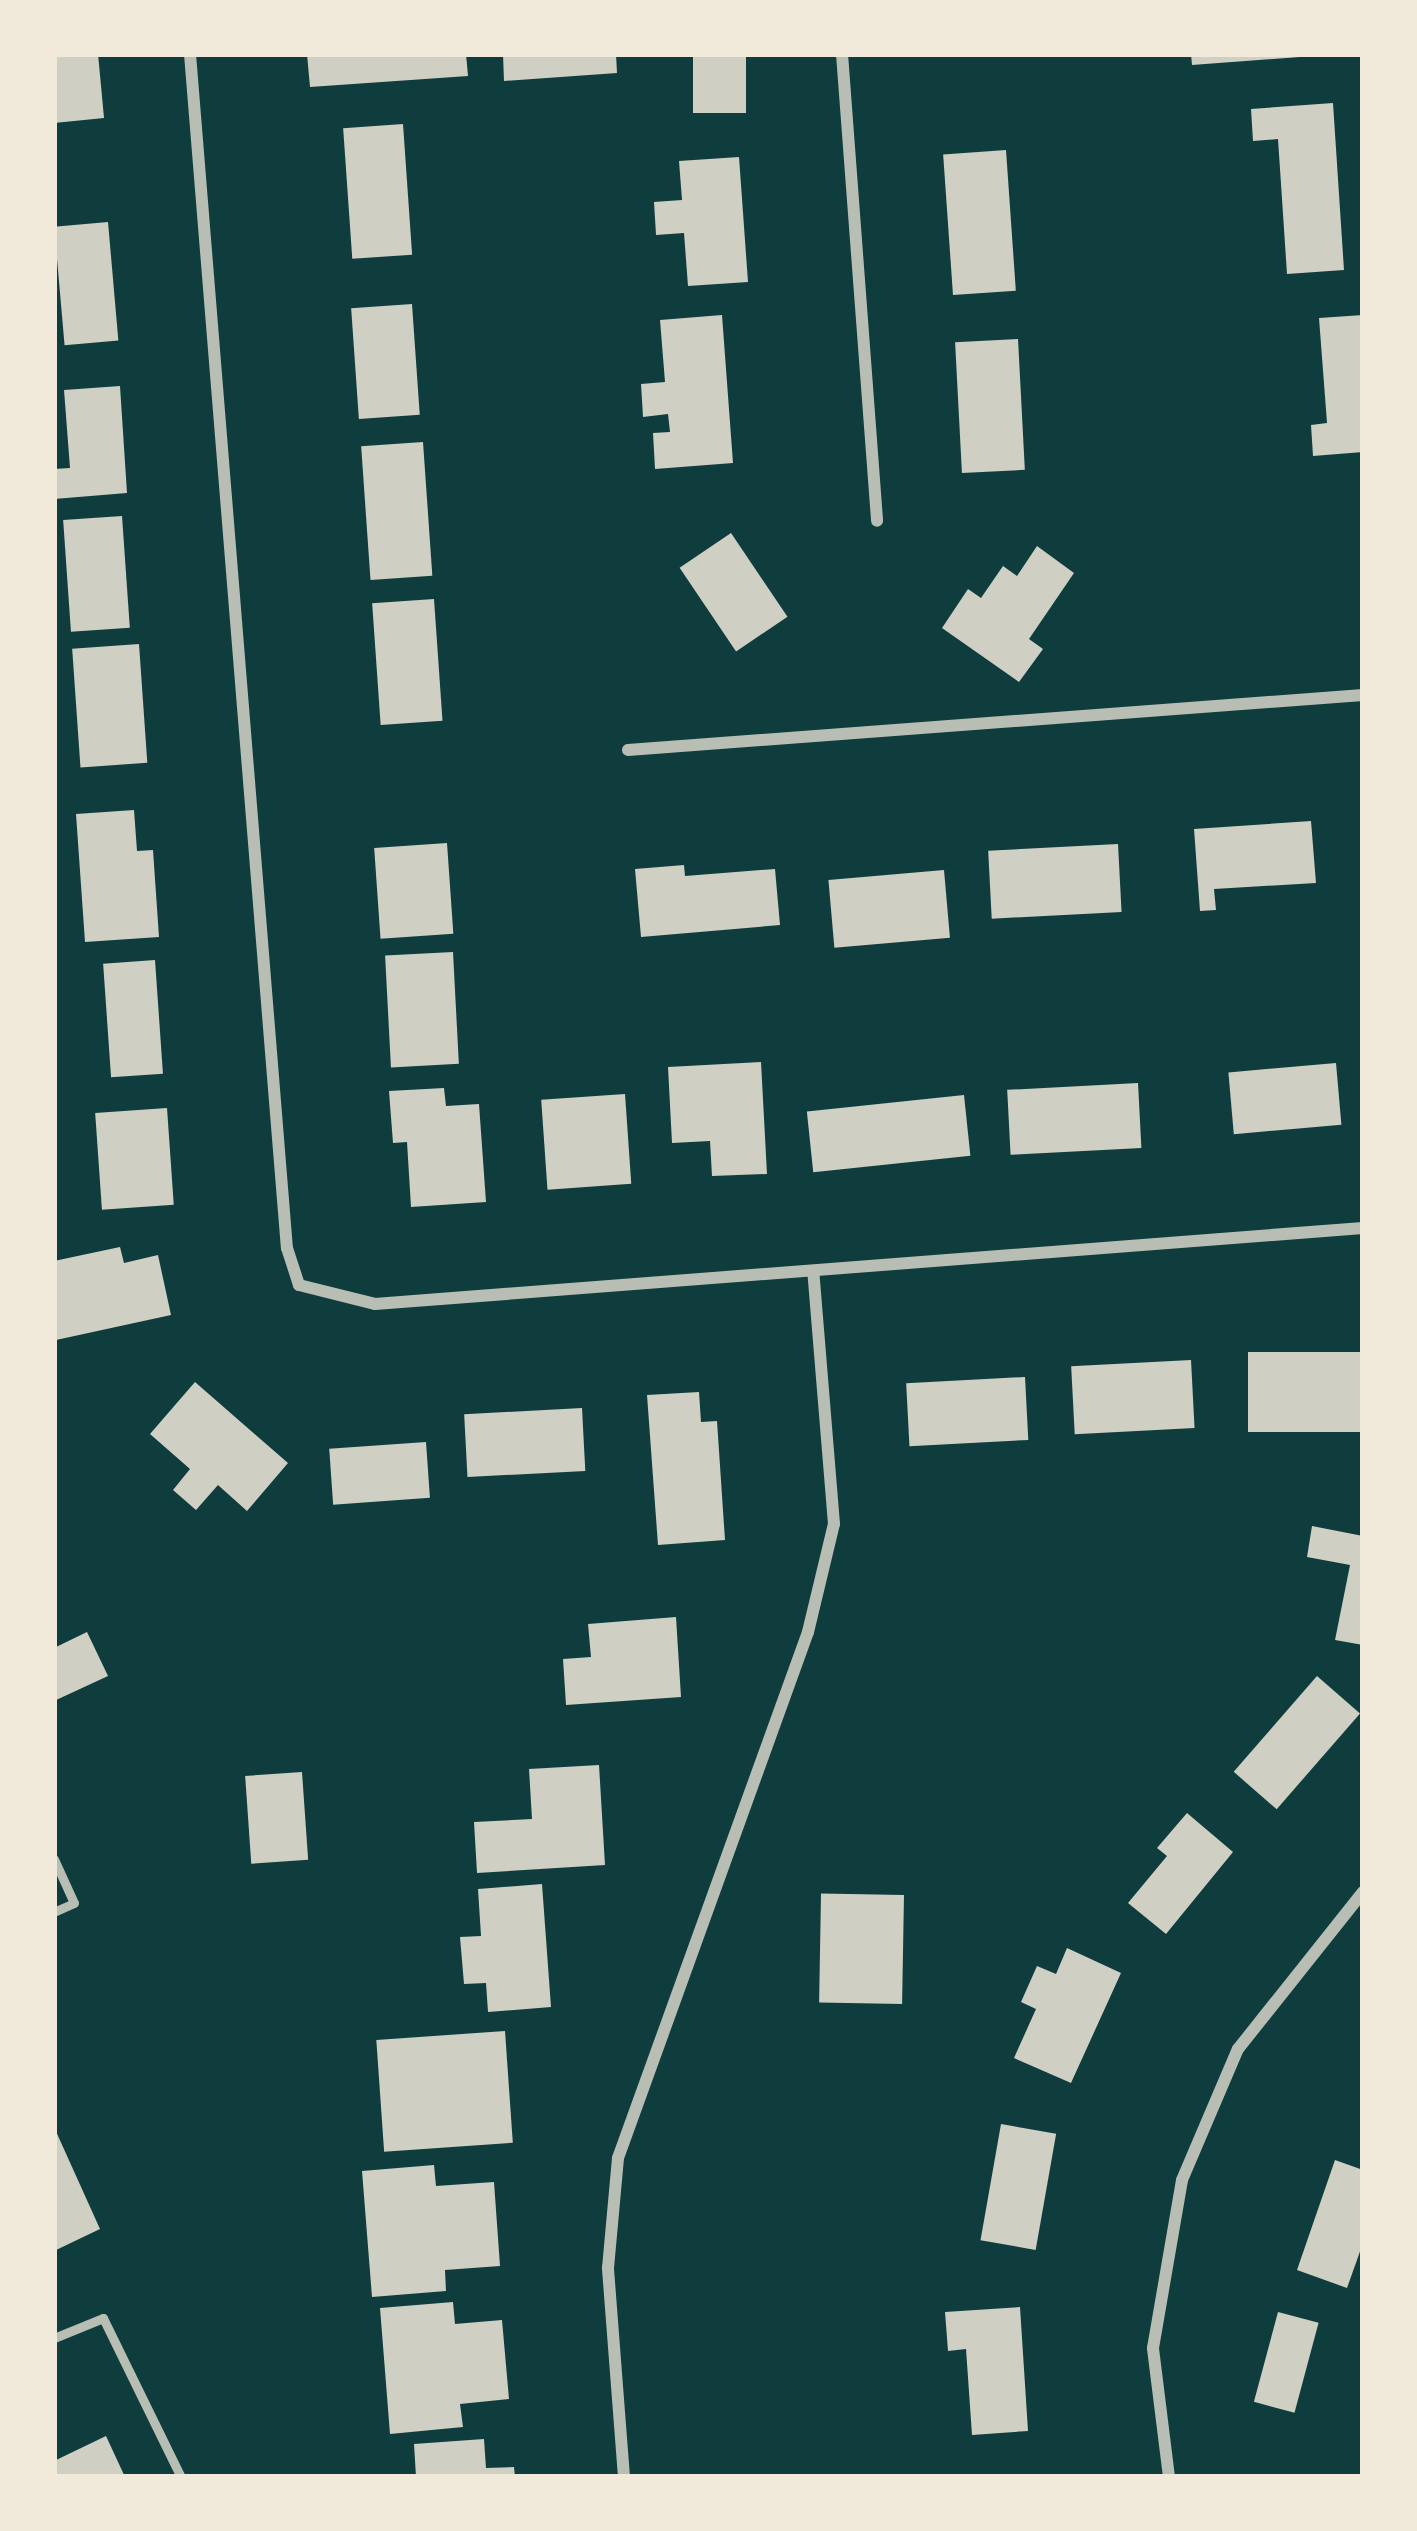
<!DOCTYPE html>
<style>
body{margin:0}
#map{position:relative;width:1417px;height:2531px;overflow:hidden;background:#0f3d3e;font-family:"Noto Sans",sans-serif}
div>[style]{position:absolute}
[style*='--x']{left:calc(var(--x)*1px);top:calc(var(--y)*1px);width:calc(var(--w)*1px);rotate:calc(var(--a)*1deg)}
.building>*{inset:0;background:#cfcfc3;transform-origin:0 0}
.service>*{height:9px;margin:-4.5px;padding:0 4.5px;transform-origin:4.5px;border-radius:4.5px;background:#b8beb3}
.minor>*{height:12px;margin:-6px;padding:0 6px;transform-origin:6px;border-radius:6px;background:#b8beb3}
span{translate:-50% -50%;white-space:nowrap;text-align:center;line-height:1.15;-webkit-text-stroke:12px #f1e9da;paint-order:stroke}
.frame{position:absolute;inset:0;border:57px solid #f1e9da;pointer-events:none}
</style>
<div id="map">
<div class="building">
<i style="clip-path:polygon(54px 54px,98px 54px,104px 118px,54px 123px)"></i>
<i style="clip-path:polygon(307px 54px,466px 54px,468px 76px,310px 87px)"></i>
<i style="clip-path:polygon(503px 54px,616px 54px,617px 73px,504px 81px)"></i>
<i style="left:693px;top:54px;width:53px;height:59px"></i>
<i style="clip-path:polygon(1191px 54px,1300px 54px,1300px 57px,1192px 65px)"></i>
<i style="clip-path:polygon(1333px 103px,1344px 270px,1287px 274px,1278px 139px,1253px 141px,1251px 109px)"></i>
<i style="left:403px;top:124px;width:131px;height:60px;rotate:86deg"></i>
<i style="left:1006px;top:150px;width:141px;height:63px;rotate:86deg"></i>
<i style="clip-path:polygon(739px 157px,748px 282px,688px 286px,684px 233px,656px 235px,654px 202px,682px 200px,679px 161px)"></i>
<i style="left:108px;top:222px;width:119px;height:54px;rotate:85deg"></i>
<i style="left:412px;top:304px;width:111px;height:61px;rotate:86deg"></i>
<i style="clip-path:polygon(722px 315px,733px 463px,655px 469px,653px 433px,670px 432px,668px 414px,643px 417px,641px 384px,665px 382px,660px 320px)"></i>
<i style="clip-path:polygon(1363px 315px,1363px 452px,1313px 456px,1311px 425px,1327px 423px,1319px 318px)"></i>
<i style="left:1018px;top:339px;width:131px;height:63px;rotate:87deg"></i>
<i style="clip-path:polygon(120px 386px,127px 493px,54px 499px,54px 469px,70px 468px,64px 390px)"></i>
<i style="left:423px;top:442px;width:134px;height:62px;rotate:86deg"></i>
<i style="left:122px;top:516px;width:112px;height:59px;rotate:86deg"></i>
<i style="left:731px;top:533px;width:101px;height:62px;rotate:56deg"></i>
<i style="clip-path:polygon(1037px 546px,1074px 573px,1029px 639px,1043px 649px,1019px 682px,942px 628px,968px 589px,981px 598px,1003px 566px,1017px 576px)"></i>
<i style="left:434px;top:599px;width:122px;height:62px;rotate:86deg"></i>
<i style="left:139px;top:644px;width:119px;height:67px;rotate:86deg"></i>
<i style="clip-path:polygon(134px 810px,137px 851px,153px 850px,159px 937px,85px 942px,76px 814px)"></i>
<i style="clip-path:polygon(1311px 821px,1316px 883px,1214px 889px,1216px 910px,1200px 911px,1194px 829px)"></i>
<i style="left:447px;top:843px;width:91px;height:73px;rotate:86deg"></i>
<i style="left:1118px;top:844px;width:68px;height:130px;rotate:87deg"></i>
<i style="clip-path:polygon(684px 865px,685px 876px,775px 869px,780px 925px,641px 937px,635px 869px)"></i>
<i style="left:944px;top:870px;width:68px;height:116px;rotate:85deg"></i>
<i style="left:453px;top:952px;width:112px;height:68px;rotate:87deg"></i>
<i style="left:155px;top:960px;width:114px;height:52px;rotate:86deg"></i>
<i style="clip-path:polygon(761px 1062px,767px 1174px,712px 1176px,710px 1141px,672px 1143px,668px 1067px)"></i>
<i style="left:1336px;top:1063px;width:62px;height:108px;rotate:85deg"></i>
<i style="left:1138px;top:1083px;width:65px;height:131px;rotate:87deg"></i>
<i style="clip-path:polygon(444px 1088px,446px 1106px,479px 1104px,486px 1202px,411px 1207px,407px 1142px,393px 1143px,389px 1091px)"></i>
<i style="left:625px;top:1094px;width:90px;height:84px;rotate:86deg"></i>
<i style="left:964px;top:1095px;width:61px;height:158px;rotate:84deg"></i>
<i style="left:167px;top:1108px;width:97px;height:72px;rotate:86deg"></i>
<i style="clip-path:polygon(120px 1247px,124px 1263px,158px 1255px,171px 1315px,56px 1340px,54px 1261px)"></i>
<i style="left:1363px;top:1352px;width:80px;height:115px;rotate:90deg"></i>
<i style="left:1191px;top:1360px;width:68px;height:120px;rotate:87deg"></i>
<i style="left:1025px;top:1377px;width:63px;height:119px;rotate:87deg"></i>
<i style="clip-path:polygon(195px 1382px,288px 1463px,247px 1511px,218px 1485px,196px 1510px,173px 1490px,190px 1469px,150px 1434px)"></i>
<i style="clip-path:polygon(699px 1392px,701px 1422px,717px 1421px,725px 1540px,658px 1545px,647px 1395px)"></i>
<i style="left:582px;top:1408px;width:63px;height:118px;rotate:87deg"></i>
<i style="left:426px;top:1442px;width:56px;height:97px;rotate:86deg"></i>
<i style="clip-path:polygon(1312px 1526px,1363px 1536px,1363px 1645px,1335px 1640px,1350px 1565px,1307px 1557px)"></i>
<i style="clip-path:polygon(676px 1617px,681px 1697px,566px 1705px,563px 1659px,591px 1657px,588px 1624px)"></i>
<i style="clip-path:polygon(87px 1632px,108px 1676px,54px 1701px,54px 1648px)"></i>
<i style="left:1317px;top:1676px;width:57px;height:127px;rotate:41deg"></i>
<i style="clip-path:polygon(599px 1765px,605px 1865px,477px 1873px,474px 1822px,532px 1819px,529px 1769px)"></i>
<i style="left:302px;top:1772px;width:88px;height:57px;rotate:86deg"></i>
<i style="clip-path:polygon(1187px 1813px,1233px 1852px,1166px 1934px,1128px 1903px,1167px 1856px,1157px 1848px)"></i>
<i style="clip-path:polygon(542px 1884px,551px 2007px,488px 2012px,486px 1983px,464px 1984px,460px 1937px,481px 1936px,478px 1889px)"></i>
<i style="left:904px;top:1895px;width:109px;height:83px;rotate:91deg"></i>
<i style="clip-path:polygon(1067px 1948px,1121px 1973px,1071px 2083px,1014px 2058px,1036px 2009px,1021px 2002px,1037px 1966px,1056px 1974px)"></i>
<i style="left:505px;top:2031px;width:112px;height:129px;rotate:86deg"></i>
<i style="left:1001px;top:2124px;width:56px;height:118px;rotate:10deg"></i>
<i style="clip-path:polygon(54px 2127px,100px 2229px,54px 2251px)"></i>
<i style="clip-path:polygon(1335px 2160px,1363px 2170px,1363px 2243px,1347px 2288px,1297px 2270px)"></i>
<i style="clip-path:polygon(434px 2165px,436px 2186px,494px 2182px,500px 2266px,445px 2270px,446px 2291px,372px 2297px,362px 2171px)"></i>
<i style="clip-path:polygon(453px 2302px,455px 2324px,502px 2320px,509px 2399px,460px 2404px,463px 2427px,390px 2434px,380px 2308px)"></i>
<i style="clip-path:polygon(1020px 2307px,1028px 2431px,972px 2435px,966px 2349px,948px 2351px,945px 2312px)"></i>
<i style="left:1278px;top:2312px;width:42px;height:93px;rotate:15deg"></i>
<i style="clip-path:polygon(106px 2436px,125px 2477px,54px 2477px,54px 2461px)"></i>
<i style="clip-path:polygon(484px 2439px,486px 2468px,514px 2467px,515px 2477px,416px 2477px,414px 2444px)"></i>
</div>
<div class="service">
<i style="--x:54;--y:1859;--w:48;--a:65.6"></i>
<i style="--x:74;--y:1903;--w:22;--a:156"></i>
<i style="--x:54;--y:2338;--w:53;--a:-22.2"></i>
<i style="--x:103;--y:2318;--w:177;--a:63.9"></i>
</div>
<div class="minor">
<i style="--x:190;--y:54;--w:1198;--a:85.36"></i>
<i style="--x:287;--y:1248;--w:39;--a:72"></i>
<i style="--x:299;--y:1285;--w:78;--a:14"></i>
<i style="--x:375;--y:1304;--w:991;--a:-4.4"></i>
<i style="--x:842;--y:54;--w:468;--a:85.7"></i>
<i style="--x:628;--y:750;--w:737;--a:-4.28"></i>
<i style="--x:624;--y:2477;--w:210;--a:-94.4"></i>
<i style="--x:608;--y:2268;--w:110;--a:-84.8"></i>
<i style="--x:618;--y:2158;--w:559;--a:-70.14"></i>
<i style="--x:808;--y:1632;--w:111;--a:-76.5"></i>
<i style="--x:834;--y:1524;--w:254;--a:-94.7"></i>
<i style="--x:1169;--y:2477;--w:130;--a:-97.1"></i>
<i style="--x:1153;--y:2348;--w:170;--a:-80.2"></i>
<i style="--x:1182;--y:2180;--w:142;--a:-66.9"></i>
<i style="--x:1238;--y:2049;--w:201;--a:-51.5"></i>
</div>
<div class="frame"></div>
</div>
